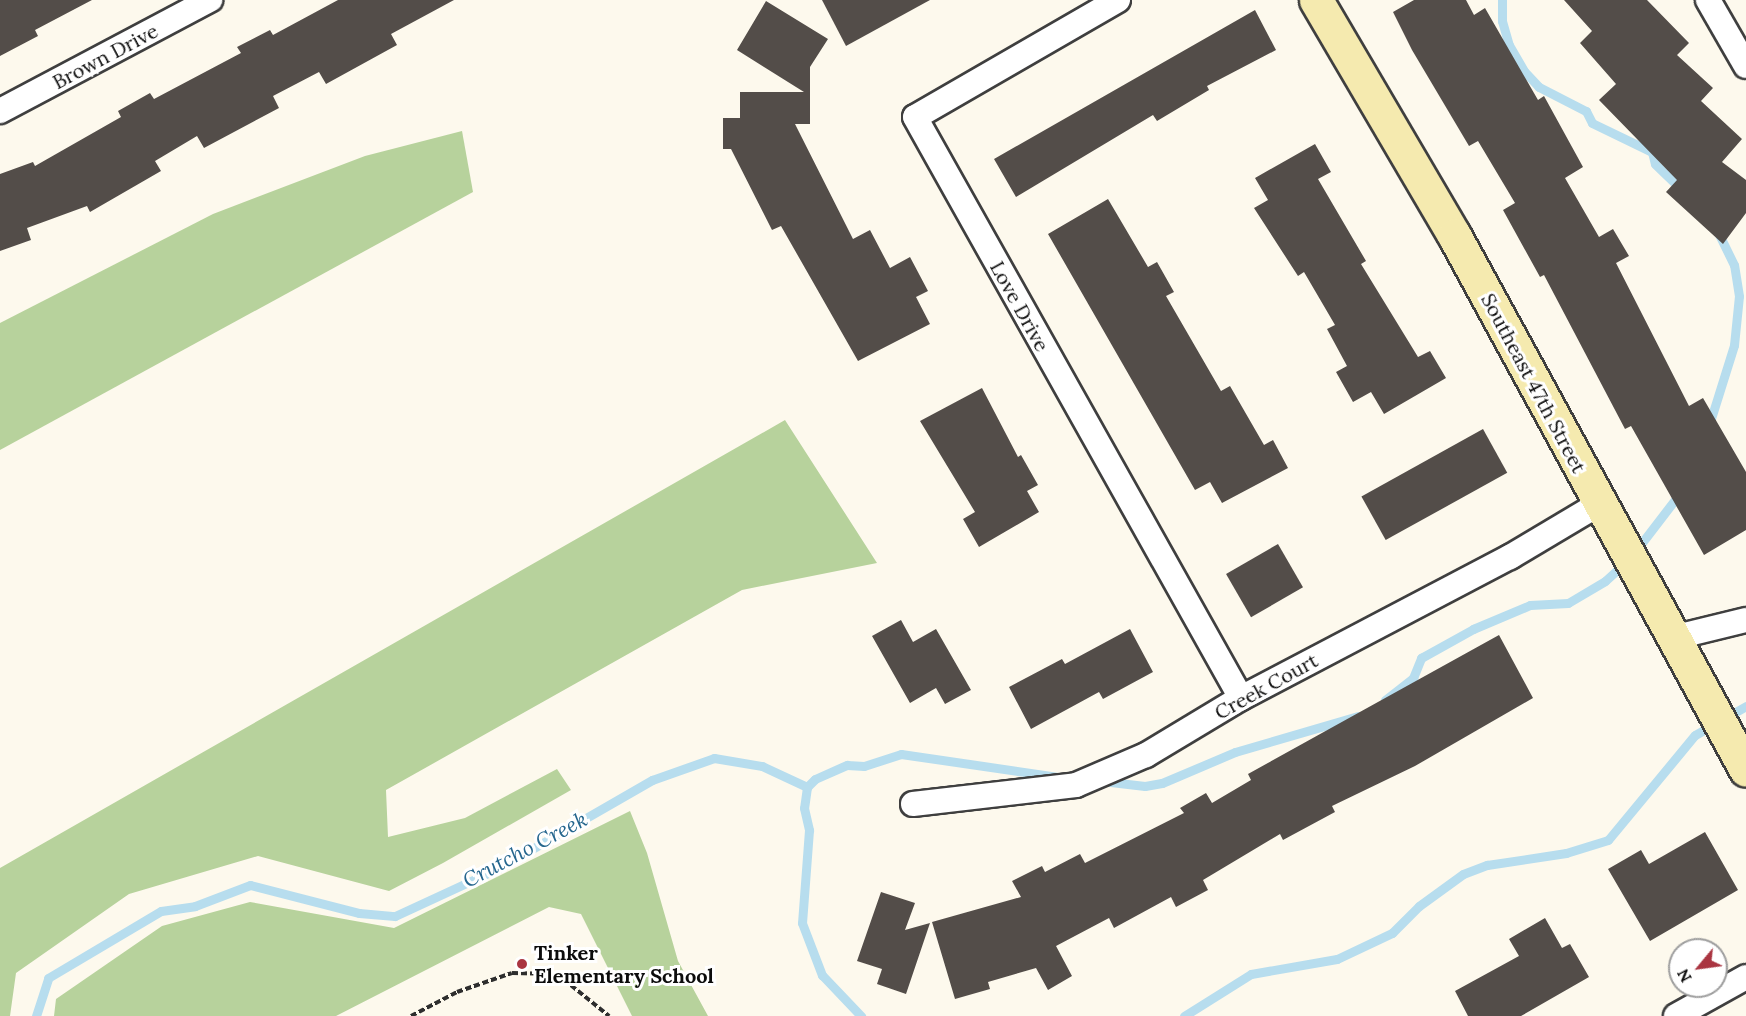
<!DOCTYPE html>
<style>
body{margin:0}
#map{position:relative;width:1746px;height:1016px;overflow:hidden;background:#fdf9ed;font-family:Lora,serif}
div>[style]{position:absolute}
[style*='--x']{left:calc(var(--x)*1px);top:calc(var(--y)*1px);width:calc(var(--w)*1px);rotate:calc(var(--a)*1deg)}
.forest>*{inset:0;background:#b7d29c}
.stream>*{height:9px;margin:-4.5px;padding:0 4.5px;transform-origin:4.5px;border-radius:4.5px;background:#b7ddee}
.building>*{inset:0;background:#534d49;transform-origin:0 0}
.path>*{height:4px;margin-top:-2px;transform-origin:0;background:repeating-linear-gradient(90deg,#2e2e2e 0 6px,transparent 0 9px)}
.roads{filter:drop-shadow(2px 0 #3f3f3f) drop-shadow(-2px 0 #3f3f3f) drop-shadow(0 2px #3f3f3f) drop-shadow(0 -2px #3f3f3f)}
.street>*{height:24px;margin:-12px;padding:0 12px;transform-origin:12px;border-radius:12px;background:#fff}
.secondary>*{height:33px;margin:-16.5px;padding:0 16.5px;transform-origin:16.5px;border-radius:16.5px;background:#f5eaaf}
.dots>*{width:16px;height:16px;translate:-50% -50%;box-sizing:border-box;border:3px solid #fff;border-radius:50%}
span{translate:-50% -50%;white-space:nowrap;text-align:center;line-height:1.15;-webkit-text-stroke:6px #fff;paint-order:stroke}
.street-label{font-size:20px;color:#0c0c0c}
.poi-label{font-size:20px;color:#0c0c0c;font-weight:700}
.left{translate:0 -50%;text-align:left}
.water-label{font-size:21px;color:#25668e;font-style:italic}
.north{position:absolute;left:1668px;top:938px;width:60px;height:60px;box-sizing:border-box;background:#fff;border:2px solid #9e9e9e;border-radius:50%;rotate:241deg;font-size:16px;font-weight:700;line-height:24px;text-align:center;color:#0c0c0c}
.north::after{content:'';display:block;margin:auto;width:21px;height:27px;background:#aa3541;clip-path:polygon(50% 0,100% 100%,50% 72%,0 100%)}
</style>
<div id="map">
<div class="forest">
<i style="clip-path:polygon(462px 131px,473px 192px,0 450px,0 323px,213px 214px,365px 156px)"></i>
<i style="clip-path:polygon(785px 420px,877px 563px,742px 590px,386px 790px,388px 837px,465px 818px,557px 769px,571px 790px,443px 863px,389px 891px,258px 856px,129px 894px,16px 973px,10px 1016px,0 1016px,0 868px)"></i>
<i style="clip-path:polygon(630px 811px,647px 853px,678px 961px,708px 1016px,632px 1016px,581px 914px,549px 907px,336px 1016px,54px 1016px,56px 999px,162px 926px,250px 902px,394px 928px)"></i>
</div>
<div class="stream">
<i style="--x:1502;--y:0;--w:21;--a:90"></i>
<i style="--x:1502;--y:21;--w:25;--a:74"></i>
<i style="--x:1509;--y:45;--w:30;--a:60"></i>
<i style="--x:1524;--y:71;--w:22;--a:47"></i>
<i style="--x:1539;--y:87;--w:53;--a:27.1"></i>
<i style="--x:1586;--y:111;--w:13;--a:63"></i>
<i style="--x:1592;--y:123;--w:67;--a:25.8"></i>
<i style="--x:1652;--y:152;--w:12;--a:76"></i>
<i style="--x:1655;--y:164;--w:37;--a:44"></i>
<i style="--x:1709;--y:425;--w:84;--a:-72.6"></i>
<i style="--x:1734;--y:345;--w:49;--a:-84.2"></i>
<i style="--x:1739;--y:296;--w:31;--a:-99"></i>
<i style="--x:1734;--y:265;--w:34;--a:-116"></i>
<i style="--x:1634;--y:553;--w:76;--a:-52.5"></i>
<i style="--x:1385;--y:700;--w:36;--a:-38"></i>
<i style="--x:1413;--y:678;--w:22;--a:-68"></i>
<i style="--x:1421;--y:658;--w:60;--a:-29.1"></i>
<i style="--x:1473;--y:629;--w:62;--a:-22.8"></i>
<i style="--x:1530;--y:605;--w:38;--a:-3"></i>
<i style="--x:1568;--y:603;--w:43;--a:-30.7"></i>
<i style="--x:1605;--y:581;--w:27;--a:-42"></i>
<i style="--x:1102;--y:781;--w:43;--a:6.6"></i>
<i style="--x:1145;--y:786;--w:17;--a:-10"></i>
<i style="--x:1162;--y:783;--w:79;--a:-23"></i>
<i style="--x:1235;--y:752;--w:128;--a:-16.3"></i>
<i style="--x:807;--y:787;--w:11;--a:-45"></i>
<i style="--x:815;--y:779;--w:35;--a:-24"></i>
<i style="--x:847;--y:765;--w:17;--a:3"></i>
<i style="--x:864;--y:766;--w:39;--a:-18"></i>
<i style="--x:901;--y:754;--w:160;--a:8.3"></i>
<i style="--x:807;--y:787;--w:21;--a:98"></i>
<i style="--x:804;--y:808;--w:23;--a:77"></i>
<i style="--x:809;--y:830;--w:93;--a:94.3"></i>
<i style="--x:802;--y:923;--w:56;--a:69"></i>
<i style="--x:822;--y:975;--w:57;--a:46.4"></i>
<i style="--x:36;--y:1016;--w:40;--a:-72"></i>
<i style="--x:48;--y:978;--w:131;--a:-30.7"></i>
<i style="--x:161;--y:911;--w:34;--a:-8"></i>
<i style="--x:195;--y:906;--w:59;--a:-20.9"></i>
<i style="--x:250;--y:885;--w:113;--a:14.4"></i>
<i style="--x:359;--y:913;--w:36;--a:5"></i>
<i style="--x:395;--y:916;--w:115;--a:-24.8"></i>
<i style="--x:499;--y:868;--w:177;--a:-29.9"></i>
<i style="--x:652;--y:780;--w:66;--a:-19.5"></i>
<i style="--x:714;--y:758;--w:49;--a:9.5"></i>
<i style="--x:762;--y:766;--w:50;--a:25"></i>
<i style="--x:1184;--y:1016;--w:79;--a:-32.1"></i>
<i style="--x:1251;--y:974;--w:87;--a:-9.9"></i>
<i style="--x:1337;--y:959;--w:61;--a:-25.3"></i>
<i style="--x:1392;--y:933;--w:38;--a:-45"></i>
<i style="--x:1419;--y:906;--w:54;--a:-36"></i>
<i style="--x:1463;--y:874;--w:26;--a:-21"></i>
<i style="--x:1487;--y:865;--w:80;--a:-8.6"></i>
<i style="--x:1566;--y:853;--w:44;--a:-17.2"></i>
<i style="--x:1608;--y:840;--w:136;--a:-50.4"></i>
<i style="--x:1695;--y:735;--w:59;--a:-29.6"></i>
</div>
<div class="building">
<i style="clip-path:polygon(0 0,92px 0,35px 30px,38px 36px,0 56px)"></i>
<i style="clip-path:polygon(338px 0,454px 0,391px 34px,397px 45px,326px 84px,319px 72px,273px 96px,279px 108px,204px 148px,197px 136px,155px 161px,161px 171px,90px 212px,87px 206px,27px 228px,31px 240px,0 251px,0 174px,33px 162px,35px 166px,121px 117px,118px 111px,150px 93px,154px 99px,241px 53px,237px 47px,270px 30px,273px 35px)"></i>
<i style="clip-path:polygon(822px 0,930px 0,846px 46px)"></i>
<i style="clip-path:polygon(1414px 0,1466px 0,1474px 15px,1485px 8px,1538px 100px,1544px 96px,1583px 167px,1565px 178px,1599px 237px,1613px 229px,1629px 256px,1616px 263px,1689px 406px,1703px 398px,1746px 472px,1746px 530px,1704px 555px,1631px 426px,1625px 429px,1544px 275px,1540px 277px,1503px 210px,1515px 203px,1478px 141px,1469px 146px,1412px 50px,1393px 12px)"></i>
<i style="clip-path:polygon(1564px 0,1647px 0,1689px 43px,1677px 55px,1713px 88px,1701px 101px,1742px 139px,1722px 162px,1746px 180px,1746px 213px,1723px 244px,1666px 192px,1677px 180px,1599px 100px,1616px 84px,1580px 43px,1592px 31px)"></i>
<i style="clip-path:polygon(766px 1px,828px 39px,810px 67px,810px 124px,795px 124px,853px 239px,870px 230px,890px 268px,910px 257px,928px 291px,916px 297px,930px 324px,858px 361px,781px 226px,772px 230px,731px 149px,723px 149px,723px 118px,740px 118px,740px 92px,804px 92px,737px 50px)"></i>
<i style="clip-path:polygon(1255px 10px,1276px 50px,1207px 86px,1209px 90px,1157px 121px,1153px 115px,1016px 197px,994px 159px)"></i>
<i style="clip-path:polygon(1315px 144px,1331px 172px,1318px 179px,1366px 261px,1361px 264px,1418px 357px,1430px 351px,1446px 378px,1384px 414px,1371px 392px,1353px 402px,1336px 372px,1347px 366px,1327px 329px,1335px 325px,1304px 272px,1298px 276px,1254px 208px,1268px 200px,1255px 178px)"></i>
<i style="clip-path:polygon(1108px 199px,1148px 267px,1157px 262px,1174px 292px,1166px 296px,1221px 391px,1230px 386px,1264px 445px,1273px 440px,1288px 468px,1222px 503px,1210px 482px,1195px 490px,1048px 234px)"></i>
<i style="clip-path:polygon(982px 388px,1018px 457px,1021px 455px,1038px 485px,1027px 491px,1039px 512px,979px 547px,963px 519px,975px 512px,920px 421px)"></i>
<i style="left:1483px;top:429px;width:50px;height:139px;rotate:61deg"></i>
<i style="left:1278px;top:544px;width:50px;height:60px;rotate:60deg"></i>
<i style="clip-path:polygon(901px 620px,913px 642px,936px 629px,971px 690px,945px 704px,936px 688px,910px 703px,872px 636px)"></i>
<i style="clip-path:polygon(1130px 629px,1153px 672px,1103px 699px,1099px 692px,1031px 729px,1009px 687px,1062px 659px,1065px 664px)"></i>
<i style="clip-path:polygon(1499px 635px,1533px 698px,1415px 766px,1332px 806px,1335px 812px,1283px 840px,1280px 834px,1203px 880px,1208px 890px,1176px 907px,1171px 897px,1114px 928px,1109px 918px,1056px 946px,1072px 976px,1048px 990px,1036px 968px,988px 982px,990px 989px,955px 999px,932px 922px,1021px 897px,1012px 881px,1042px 866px,1045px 872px,1080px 854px,1085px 863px,1184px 813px,1180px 808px,1206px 793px,1212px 803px,1251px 780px,1248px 774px)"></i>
<i style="clip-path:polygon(1705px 832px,1738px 890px,1650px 941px,1608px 869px,1641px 850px,1649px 864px)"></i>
<i style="clip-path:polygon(881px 892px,915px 903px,905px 930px,930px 923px,906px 994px,877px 984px,882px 969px,857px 961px)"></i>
<i style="clip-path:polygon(1545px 918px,1562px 948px,1570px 944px,1589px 977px,1521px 1016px,1468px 1016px,1455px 991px,1519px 956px,1509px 939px)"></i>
</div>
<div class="path">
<i style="--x:411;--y:1016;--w:52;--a:-27.6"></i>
<i style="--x:457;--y:992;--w:58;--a:-19.1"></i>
<i style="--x:512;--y:973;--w:45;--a:1.3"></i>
<i style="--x:557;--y:974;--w:67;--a:38.9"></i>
</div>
<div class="roads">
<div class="street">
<i style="--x:1118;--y:0;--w:234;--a:150"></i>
<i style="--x:915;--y:117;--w:666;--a:60.7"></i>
<i style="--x:1708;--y:0;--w:76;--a:60.1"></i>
<i style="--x:0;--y:111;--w:238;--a:-27.9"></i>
<i style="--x:1672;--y:638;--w:76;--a:-13.7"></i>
<i style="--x:913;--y:804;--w:164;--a:-6.6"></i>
<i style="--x:1076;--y:785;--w:76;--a:-23.2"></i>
<i style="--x:1146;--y:755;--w:111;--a:-31"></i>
<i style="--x:1241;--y:698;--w:304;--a:-27.7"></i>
<i style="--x:1510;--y:557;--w:104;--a:-30.8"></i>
<i style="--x:1676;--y:1016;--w:80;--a:-29.1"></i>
</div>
<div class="secondary">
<i style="--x:1316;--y:0;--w:273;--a:59.6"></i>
<i style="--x:1454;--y:235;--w:609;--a:61.37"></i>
</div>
</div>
<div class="dots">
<i style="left:522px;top:964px;background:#aa3541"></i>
</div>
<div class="street-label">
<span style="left:105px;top:56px;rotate:-28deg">Brown Drive</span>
<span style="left:1020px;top:306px;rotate:61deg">Love Drive</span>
<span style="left:1534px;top:383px;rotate:62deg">Southeast 47th Street</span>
<span style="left:1266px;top:686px;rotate:-29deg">Creek Court</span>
</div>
<div class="poi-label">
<span class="left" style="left:534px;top:964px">Tinker<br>Elementary School</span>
</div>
<div class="water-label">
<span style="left:525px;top:850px;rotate:-28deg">Crutcho Creek</span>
</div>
<div class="north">N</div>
</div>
